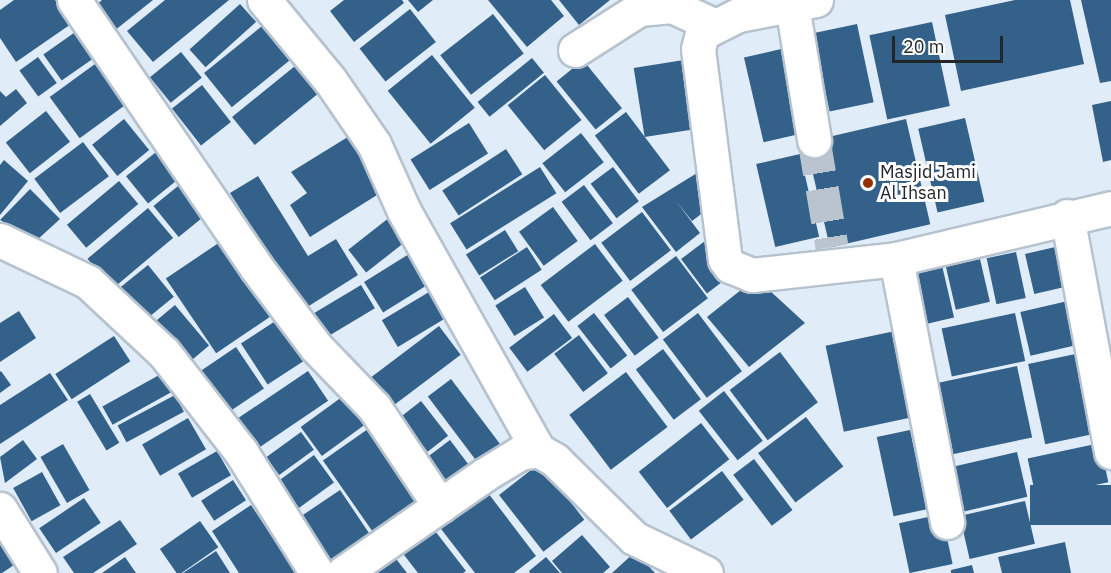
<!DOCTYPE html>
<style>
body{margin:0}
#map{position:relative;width:1111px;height:573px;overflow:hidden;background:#e0ecf8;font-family:"IBM Plex Sans",sans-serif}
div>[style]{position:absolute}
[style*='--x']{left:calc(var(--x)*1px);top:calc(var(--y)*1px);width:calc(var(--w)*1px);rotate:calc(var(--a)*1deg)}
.building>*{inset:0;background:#336189;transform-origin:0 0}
.street-tunnel>*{height:33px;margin-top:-16.5px;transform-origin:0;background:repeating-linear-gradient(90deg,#bac4cf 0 33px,transparent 0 49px)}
.roads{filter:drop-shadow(2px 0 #b6c2cd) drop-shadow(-2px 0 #b6c2cd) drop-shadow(0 2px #b6c2cd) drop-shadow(0 -2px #b6c2cd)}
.street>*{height:33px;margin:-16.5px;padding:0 16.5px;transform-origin:16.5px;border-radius:16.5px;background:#fff}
.dots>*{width:16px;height:16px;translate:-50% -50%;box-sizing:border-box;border:3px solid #fff;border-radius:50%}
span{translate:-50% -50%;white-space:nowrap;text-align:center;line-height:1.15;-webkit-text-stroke:6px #fff;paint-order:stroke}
.poi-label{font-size:18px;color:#21262a}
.left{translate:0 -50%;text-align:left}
.scale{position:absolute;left:892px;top:36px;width:111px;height:27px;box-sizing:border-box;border:3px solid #21262a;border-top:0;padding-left:8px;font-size:18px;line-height:21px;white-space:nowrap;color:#21262a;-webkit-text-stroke:4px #fff;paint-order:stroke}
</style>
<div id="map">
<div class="building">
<i style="clip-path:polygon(14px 0,55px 0,71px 24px,16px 62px,0 38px,0 10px)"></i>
<i style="clip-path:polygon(102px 0,153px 0,114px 31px,94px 7px)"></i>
<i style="clip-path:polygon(165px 0,229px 0,153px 62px,127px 31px)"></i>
<i style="clip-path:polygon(344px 0,402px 0,404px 3px,354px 42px,330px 11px)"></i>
<i style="clip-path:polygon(408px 0,433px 0,418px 12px)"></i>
<i style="clip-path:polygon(488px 0,551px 0,564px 16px,527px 47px)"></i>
<i style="clip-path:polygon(559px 0,610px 0,579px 25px)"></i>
<i style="clip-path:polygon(1015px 0,1070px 0,1084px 64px,961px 91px,945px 15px)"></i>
<i style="clip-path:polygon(1081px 0,1111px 0,1111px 81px,1100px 83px)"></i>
<i style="left:240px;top:4px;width:24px;height:68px;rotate:48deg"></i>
<i style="left:410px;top:9px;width:42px;height:64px;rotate:52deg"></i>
<i style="left:493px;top:14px;width:50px;height:67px;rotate:52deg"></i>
<i style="left:267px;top:22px;width:44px;height:81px;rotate:51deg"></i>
<i style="left:932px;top:22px;width:86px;height:64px;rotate:78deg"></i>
<i style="left:857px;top:24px;width:80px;height:45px;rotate:78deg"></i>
<i style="left:81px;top:28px;width:32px;height:46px;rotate:55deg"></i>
<i style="left:781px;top:49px;width:87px;height:38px;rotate:77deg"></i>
<i style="left:181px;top:52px;width:33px;height:40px;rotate:51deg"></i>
<i style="left:432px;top:55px;width:68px;height:57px;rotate:51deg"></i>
<i style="left:38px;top:57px;width:32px;height:23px;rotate:54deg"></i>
<i style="left:532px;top:58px;width:19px;height:70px;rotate:51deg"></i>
<i style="left:690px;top:59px;width:70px;height:57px;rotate:81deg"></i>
<i style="left:583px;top:60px;width:62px;height:34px;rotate:51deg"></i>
<i style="left:95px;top:64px;width:51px;height:56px;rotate:54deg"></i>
<i style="left:295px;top:66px;width:36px;height:81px;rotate:51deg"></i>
<i style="left:545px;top:75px;width:58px;height:48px;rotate:51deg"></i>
<i style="left:202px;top:85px;width:47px;height:38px;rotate:52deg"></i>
<i style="clip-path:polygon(16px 89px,27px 103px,0 126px,0 91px,6px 97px)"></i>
<i style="clip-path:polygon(1111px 101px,1111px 160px,1103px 162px,1092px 105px)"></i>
<i style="left:46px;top:111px;width:39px;height:51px;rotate:52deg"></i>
<i style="left:626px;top:112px;width:73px;height:39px;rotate:53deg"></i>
<i style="left:965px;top:118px;width:86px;height:48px;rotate:77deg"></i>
<i style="left:124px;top:119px;width:40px;height:41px;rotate:51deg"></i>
<i style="left:906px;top:119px;width:108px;height:103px;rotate:77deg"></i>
<i style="left:469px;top:123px;width:36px;height:69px;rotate:58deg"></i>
<i style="left:581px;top:133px;width:37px;height:49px;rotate:52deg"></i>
<i style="clip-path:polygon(351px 135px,385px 190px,310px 237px,290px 205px,307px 193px,291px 172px)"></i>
<i style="left:83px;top:142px;width:43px;height:61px;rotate:53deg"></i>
<i style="left:161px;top:148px;width:35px;height:45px;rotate:51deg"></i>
<i style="left:506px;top:149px;width:30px;height:76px;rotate:57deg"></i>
<i style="left:800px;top:154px;width:85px;height:45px;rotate:77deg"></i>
<i style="clip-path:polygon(4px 160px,28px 181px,0 215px,0 165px)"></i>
<i style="left:540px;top:167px;width:31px;height:106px;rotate:58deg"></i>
<i style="left:613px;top:167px;width:43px;height:28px;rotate:53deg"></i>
<i style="clip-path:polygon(697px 173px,713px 205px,692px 221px,676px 201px,700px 233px,676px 252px,642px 207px)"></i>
<i style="clip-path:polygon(258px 176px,308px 256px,336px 239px,358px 275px,304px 309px,230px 193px)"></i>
<i style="left:119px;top:181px;width:30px;height:68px;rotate:50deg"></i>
<i style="left:183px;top:182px;width:40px;height:38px;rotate:51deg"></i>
<i style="left:584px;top:185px;width:48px;height:28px;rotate:53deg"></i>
<i style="clip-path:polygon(30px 189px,60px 219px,37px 240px,0 220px)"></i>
<i style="left:553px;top:207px;width:42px;height:42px;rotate:54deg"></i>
<i style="left:148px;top:208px;width:39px;height:79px;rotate:50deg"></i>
<i style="left:642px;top:212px;width:48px;height:51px;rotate:53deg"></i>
<i style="left:390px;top:217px;width:29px;height:53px;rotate:52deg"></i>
<i style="left:505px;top:230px;width:25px;height:46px;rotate:58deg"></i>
<i style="left:223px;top:240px;width:90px;height:69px;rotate:56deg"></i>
<i style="left:705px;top:241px;width:43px;height:30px;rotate:53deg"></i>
<i style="left:595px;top:244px;width:46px;height:68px;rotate:53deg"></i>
<i style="left:1064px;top:245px;width:41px;height:40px;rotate:77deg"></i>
<i style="left:527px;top:247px;width:27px;height:56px;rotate:57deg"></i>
<i style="left:1016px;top:252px;width:47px;height:30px;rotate:78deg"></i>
<i style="left:409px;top:254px;width:36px;height:53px;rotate:58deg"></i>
<i style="left:676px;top:256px;width:53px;height:56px;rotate:53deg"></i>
<i style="left:980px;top:259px;width:44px;height:35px;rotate:77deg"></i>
<i style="left:941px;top:261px;width:58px;height:32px;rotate:77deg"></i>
<i style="left:148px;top:265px;width:41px;height:41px;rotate:51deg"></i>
<i style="clip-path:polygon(756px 278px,805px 323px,749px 367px,707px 317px)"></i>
<i style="left:361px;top:285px;width:27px;height:55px;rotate:59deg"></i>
<i style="left:525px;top:287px;width:36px;height:35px;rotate:58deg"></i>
<i style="left:429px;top:292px;width:31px;height:55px;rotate:59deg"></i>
<i style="left:628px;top:297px;width:51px;height:30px;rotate:53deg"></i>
<i style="left:1072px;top:300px;width:45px;height:53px;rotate:77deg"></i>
<i style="left:175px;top:305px;width:53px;height:32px;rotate:50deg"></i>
<i style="clip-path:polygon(19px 311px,36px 338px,0 362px,0 323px)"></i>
<i style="left:594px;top:313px;width:54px;height:21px;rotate:52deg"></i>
<i style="left:698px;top:313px;width:73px;height:44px;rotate:53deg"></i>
<i style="left:1015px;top:313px;width:49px;height:75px;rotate:78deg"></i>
<i style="left:554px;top:314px;width:30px;height:56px;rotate:53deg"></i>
<i style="left:277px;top:320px;width:49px;height:43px;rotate:57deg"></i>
<i style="left:439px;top:326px;width:36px;height:85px;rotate:53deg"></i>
<i style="left:895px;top:331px;width:88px;height:71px;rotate:78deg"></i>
<i style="left:579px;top:335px;width:48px;height:31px;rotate:53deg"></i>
<i style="left:114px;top:336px;width:30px;height:70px;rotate:57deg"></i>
<i style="left:236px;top:347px;width:50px;height:49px;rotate:56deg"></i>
<i style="left:663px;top:349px;width:63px;height:34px;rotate:53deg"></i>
<i style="left:780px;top:352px;width:63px;height:63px;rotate:53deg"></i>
<i style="left:1080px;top:353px;width:82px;height:53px;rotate:78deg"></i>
<i style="left:1017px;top:366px;width:73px;height:85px;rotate:78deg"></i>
<i style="clip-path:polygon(1px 371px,11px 385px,0 393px,0 372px)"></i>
<i style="left:308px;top:371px;width:36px;height:85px;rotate:56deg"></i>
<i style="left:626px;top:372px;width:69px;height:71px;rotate:53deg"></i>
<i style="clip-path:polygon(50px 373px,68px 400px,0 444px,0 405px)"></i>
<i style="left:161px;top:374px;width:21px;height:67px;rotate:61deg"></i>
<i style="left:451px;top:379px;width:89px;height:29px;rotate:53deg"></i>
<i style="left:724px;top:391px;width:63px;height:32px;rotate:52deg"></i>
<i style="left:90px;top:394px;width:57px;height:15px;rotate:59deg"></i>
<i style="left:346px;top:394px;width:36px;height:56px;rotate:54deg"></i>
<i style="left:175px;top:395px;width:19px;height:65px;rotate:62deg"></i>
<i style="left:421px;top:401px;width:44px;height:26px;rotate:52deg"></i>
<i style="left:806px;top:417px;width:62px;height:60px;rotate:53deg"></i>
<i style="left:188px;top:418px;width:36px;height:53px;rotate:60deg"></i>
<i style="left:701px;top:423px;width:46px;height:79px;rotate:52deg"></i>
<i style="left:368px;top:429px;width:88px;height:55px;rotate:55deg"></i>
<i style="left:910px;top:430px;width:81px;height:34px;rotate:78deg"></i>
<i style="left:301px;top:432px;width:22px;height:43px;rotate:54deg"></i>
<i style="clip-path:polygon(23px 440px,37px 459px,5px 483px,0 457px)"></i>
<i style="left:450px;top:440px;width:40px;height:29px;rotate:53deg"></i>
<i style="left:1100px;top:443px;width:40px;height:74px;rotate:78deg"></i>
<i style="left:63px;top:444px;width:53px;height:26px;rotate:60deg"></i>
<i style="left:217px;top:451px;width:28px;height:45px;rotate:60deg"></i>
<i style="left:1017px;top:452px;width:46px;height:77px;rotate:77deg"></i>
<i style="left:314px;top:455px;width:34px;height:56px;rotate:54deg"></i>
<i style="left:754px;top:459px;width:64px;height:26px;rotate:53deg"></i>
<i style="left:540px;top:463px;width:72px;height:52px;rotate:52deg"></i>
<i style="left:722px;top:471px;width:36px;height:66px;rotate:53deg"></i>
<i style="left:42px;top:472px;width:38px;height:33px;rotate:61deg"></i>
<i style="left:233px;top:480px;width:24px;height:38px;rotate:57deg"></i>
<i style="left:1111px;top:485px;width:40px;height:81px;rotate:90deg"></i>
<i style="clip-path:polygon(485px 489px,536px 556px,514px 573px,475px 573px,438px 525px)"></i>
<i style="left:340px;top:490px;width:59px;height:57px;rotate:56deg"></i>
<i style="left:84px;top:498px;width:30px;height:54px;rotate:56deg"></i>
<i style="left:1025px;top:501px;width:44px;height:67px;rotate:77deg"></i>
<i style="clip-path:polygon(251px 505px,296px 573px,239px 573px,212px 531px)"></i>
<i style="left:942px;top:514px;width:51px;height:44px;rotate:78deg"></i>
<i style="clip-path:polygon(120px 520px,137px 544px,93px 573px,74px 573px,63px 557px)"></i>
<i style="left:200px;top:521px;width:32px;height:49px;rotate:55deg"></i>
<i style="clip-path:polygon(432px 527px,466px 571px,463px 573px,418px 573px,401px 551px)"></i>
<i style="clip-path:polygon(0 530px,23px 559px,2px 573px,0 573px)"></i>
<i style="clip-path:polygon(582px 535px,610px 567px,603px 573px,562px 573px,552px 561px)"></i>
<i style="clip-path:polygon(1065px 542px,1071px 573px,1002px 573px,998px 557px)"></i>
<i style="clip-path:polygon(216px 551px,230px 573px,183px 573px)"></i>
<i style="clip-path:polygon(635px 552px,655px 573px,612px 573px)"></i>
<i style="clip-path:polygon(393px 555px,407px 573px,371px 573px)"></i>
<i style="clip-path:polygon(125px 557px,136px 573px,102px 573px)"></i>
<i style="clip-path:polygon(546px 557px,560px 573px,530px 573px,529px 571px)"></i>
<i style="clip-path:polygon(972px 565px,974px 573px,951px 573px,951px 570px)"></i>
</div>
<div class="street-tunnel">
<i style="--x:814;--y:140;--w:108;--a:80.4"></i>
</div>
<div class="roads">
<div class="street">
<i style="--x:74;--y:0;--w:323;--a:55.7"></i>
<i style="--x:256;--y:267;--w:100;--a:53.1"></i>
<i style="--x:316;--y:347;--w:83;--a:46"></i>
<i style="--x:374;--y:407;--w:119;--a:56.3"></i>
<i style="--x:264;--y:0;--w:104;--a:50.5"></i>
<i style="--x:330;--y:80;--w:78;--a:55.5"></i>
<i style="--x:374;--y:144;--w:73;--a:65.9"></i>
<i style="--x:404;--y:211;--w:274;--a:60.7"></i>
<i style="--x:816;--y:0;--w:79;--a:169.1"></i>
<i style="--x:738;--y:15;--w:40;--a:153.4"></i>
<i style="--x:702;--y:33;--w:16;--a:104"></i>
<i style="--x:698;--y:49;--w:212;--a:82.7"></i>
<i style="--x:725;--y:259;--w:9;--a:54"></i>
<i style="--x:730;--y:266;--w:24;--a:22"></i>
<i style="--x:752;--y:275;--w:145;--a:-6.3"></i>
<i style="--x:896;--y:259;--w:221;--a:-13.3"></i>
<i style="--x:792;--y:5;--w:137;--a:80.7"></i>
<i style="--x:575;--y:50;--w:76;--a:-32.6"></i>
<i style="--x:639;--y:9;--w:33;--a:-5"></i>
<i style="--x:672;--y:6;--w:43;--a:24.8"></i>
<i style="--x:1067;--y:216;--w:240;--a:79.4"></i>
<i style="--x:0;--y:240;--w:98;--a:25.5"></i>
<i style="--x:88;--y:282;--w:104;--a:43.1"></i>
<i style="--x:164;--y:353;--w:125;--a:52.1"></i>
<i style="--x:241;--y:452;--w:143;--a:57.9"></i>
<i style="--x:896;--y:259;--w:268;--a:79"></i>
<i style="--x:0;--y:509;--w:75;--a:58"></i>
<i style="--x:343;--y:573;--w:172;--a:-34.8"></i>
<i style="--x:484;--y:475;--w:42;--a:-31.4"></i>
<i style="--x:520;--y:453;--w:18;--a:-9"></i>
<i style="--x:538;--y:450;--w:20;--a:30"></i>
<i style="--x:555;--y:460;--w:111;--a:44.6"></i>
<i style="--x:634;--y:538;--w:80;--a:25.9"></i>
</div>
</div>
<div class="dots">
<i style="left:868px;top:183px;background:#953000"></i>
</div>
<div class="poi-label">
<span class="left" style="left:880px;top:183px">Masjid Jami<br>Al Ihsan</span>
</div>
<div class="scale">20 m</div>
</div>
